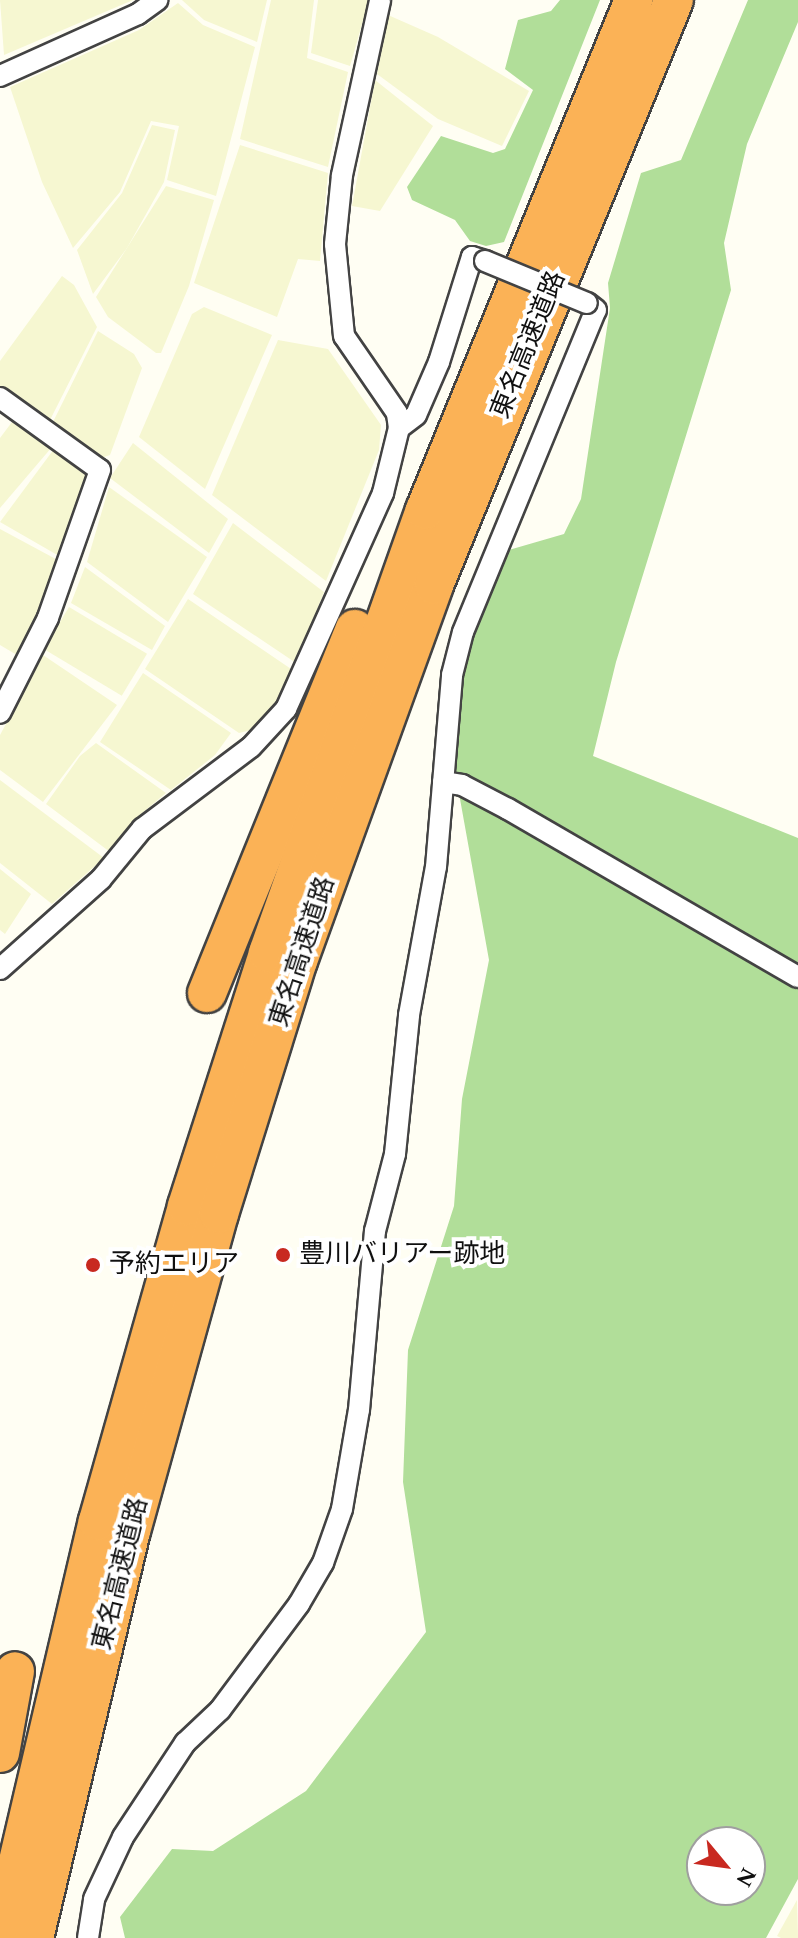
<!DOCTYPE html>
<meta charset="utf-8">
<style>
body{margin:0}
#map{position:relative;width:798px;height:1938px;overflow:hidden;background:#fffef3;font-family:Spectral,"Noto Sans JP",serif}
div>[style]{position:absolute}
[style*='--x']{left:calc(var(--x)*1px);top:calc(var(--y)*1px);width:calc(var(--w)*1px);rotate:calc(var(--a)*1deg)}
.farmland>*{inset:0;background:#f6f7d1;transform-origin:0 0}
.forest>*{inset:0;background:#b1de99}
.roads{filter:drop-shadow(2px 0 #434343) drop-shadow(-2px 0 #434343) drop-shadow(0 2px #434343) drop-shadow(0 -2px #434343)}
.minor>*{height:20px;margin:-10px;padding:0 10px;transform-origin:10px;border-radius:10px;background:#fff}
.motorway>*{height:38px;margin:-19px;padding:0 19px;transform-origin:19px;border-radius:19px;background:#fbb256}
.bridges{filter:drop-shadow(2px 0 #434343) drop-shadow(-2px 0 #434343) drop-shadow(0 2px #434343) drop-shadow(0 -2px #434343)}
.minor-bridge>*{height:20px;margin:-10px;padding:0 10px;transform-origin:10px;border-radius:10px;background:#fff}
.dots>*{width:22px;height:22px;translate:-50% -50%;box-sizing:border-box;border:4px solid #fff;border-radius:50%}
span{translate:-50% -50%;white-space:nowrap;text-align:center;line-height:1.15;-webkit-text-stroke:8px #fff;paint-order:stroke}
.street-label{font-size:26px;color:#101010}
.poi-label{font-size:26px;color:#101010}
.left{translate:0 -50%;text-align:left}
.north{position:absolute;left:686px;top:1826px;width:80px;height:80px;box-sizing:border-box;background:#fff;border:2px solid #9f9f9f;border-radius:50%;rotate:119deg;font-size:22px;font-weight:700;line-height:32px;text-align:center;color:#101010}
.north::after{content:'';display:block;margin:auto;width:28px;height:36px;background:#c82920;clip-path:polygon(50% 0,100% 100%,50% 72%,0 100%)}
</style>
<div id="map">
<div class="farmland">
<i style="clip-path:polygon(0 0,133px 0,4px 55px)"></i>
<i style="clip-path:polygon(182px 0,267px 0,257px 42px,204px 20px)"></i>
<i style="clip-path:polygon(271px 0,314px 0,307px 58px,348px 72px,328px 167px,240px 139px)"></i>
<i style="clip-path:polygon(318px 0,369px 0,350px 66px,311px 53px)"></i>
<i style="clip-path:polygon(178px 3px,203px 25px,255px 47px,216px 196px,167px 180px,179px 126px,151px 121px,120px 192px,73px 248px,42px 182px,10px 87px,139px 30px)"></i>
<i style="clip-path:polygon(388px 15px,438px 37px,529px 91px,502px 146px,438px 119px,377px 74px)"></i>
<i style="clip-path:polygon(375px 80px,433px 126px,380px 211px,352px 206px)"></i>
<i style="clip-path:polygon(152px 125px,175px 130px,164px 182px,127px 248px,93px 294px,77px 250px,122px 193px)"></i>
<i style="clip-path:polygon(240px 145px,328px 173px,320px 261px,298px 259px,277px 317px,194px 283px)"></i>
<i style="clip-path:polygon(166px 186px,214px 200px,189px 286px,161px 353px,156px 353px,108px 317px,96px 297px)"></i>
<i style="clip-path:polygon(62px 276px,74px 285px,97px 327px,47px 426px,0 389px,0 361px)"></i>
<i style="clip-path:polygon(204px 307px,272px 335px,205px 489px,139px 437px,192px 314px)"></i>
<i style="clip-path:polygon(98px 331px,134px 354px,142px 368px,110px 455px,98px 459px,50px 428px)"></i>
<i style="clip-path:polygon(278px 340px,328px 349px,381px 425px,379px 450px,326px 581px,212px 495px)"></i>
<i style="clip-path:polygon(15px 418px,52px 447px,0 508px,0 438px)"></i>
<i style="clip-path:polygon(133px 443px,228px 519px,209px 553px,110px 478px)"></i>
<i style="clip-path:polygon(54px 449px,91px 474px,66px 560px,0 522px)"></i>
<i style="clip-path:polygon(109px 487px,207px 557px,168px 622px,87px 562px)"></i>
<i style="clip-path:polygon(233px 523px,324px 592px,296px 663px,193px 594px)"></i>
<i style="clip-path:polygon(0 529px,65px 564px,22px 658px,0 645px)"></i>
<i style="clip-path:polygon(85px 567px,165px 626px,152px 650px,71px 603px)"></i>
<i style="clip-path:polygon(188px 599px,294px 671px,276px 704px,251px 730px,239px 733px,145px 669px)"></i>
<i style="left:69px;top:607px;width:91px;height:49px;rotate:31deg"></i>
<i style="clip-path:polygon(43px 655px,117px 705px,43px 802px,0 770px,0 735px)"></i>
<i style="clip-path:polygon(143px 673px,231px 733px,215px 755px,171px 790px,100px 742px)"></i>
<i style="clip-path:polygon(96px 743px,166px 793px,134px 820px,110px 852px,46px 804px,80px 756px)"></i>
<i style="clip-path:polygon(0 780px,104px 858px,52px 904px,0 863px)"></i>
<i style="clip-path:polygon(0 869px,31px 894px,5px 934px,0 930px)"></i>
<i style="clip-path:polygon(797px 1900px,798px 1938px,781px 1938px,777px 1936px)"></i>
</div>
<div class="forest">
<i style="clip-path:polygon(560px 0,600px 0,504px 242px,486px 246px,470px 241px,455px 220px,412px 200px,407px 187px,441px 136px,493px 153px,505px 149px,533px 90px,505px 69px,518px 20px,551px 11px)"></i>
<i style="clip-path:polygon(evenodd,748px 0,798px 0,798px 22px,747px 144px,724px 243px,731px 290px,616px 662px,593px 756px,798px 838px,798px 1879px,766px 1938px,125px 1938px,120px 1917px,172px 1849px,213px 1851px,306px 1791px,426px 1632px,403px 1482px,408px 1350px,454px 1206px,462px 1099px,489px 960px,451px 749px,461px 662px,499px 553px,564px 534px,581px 499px,610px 308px,608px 283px,641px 173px,681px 160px,748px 0,702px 1842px,750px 1842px,750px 1890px,702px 1890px,702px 1842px)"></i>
</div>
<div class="roads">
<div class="minor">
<i style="--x:0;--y:76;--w:151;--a:-24.2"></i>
<i style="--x:138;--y:14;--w:24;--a:-36"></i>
<i style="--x:0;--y:398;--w:123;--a:35.8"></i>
<i style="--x:100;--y:470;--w:157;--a:109.4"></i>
<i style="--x:48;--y:618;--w:106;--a:116.8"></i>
<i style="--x:399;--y:428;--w:21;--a:-37"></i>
<i style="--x:416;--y:415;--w:58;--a:-66.5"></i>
<i style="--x:439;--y:362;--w:110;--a:-72.6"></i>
<i style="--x:472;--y:257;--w:14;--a:17"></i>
<i style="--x:443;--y:782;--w:19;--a:9"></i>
<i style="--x:462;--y:785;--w:52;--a:27.6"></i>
<i style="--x:508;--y:809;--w:335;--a:30.1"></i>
<i style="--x:0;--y:969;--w:135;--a:-41.7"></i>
<i style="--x:101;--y:879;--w:65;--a:-50.6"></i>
<i style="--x:142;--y:829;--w:136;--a:-37"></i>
<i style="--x:251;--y:747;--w:52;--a:-47.4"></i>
<i style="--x:286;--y:709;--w:237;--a:-65.8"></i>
<i style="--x:383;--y:493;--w:67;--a:-76.2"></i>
<i style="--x:399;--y:428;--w:15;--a:-98"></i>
<i style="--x:397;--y:413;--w:93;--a:-124.5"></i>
<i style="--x:344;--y:336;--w:92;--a:-95.6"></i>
<i style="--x:335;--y:244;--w:69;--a:-84.2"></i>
<i style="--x:342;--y:175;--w:179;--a:-77.7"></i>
<i style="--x:88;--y:1938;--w:39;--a:-81"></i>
<i style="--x:94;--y:1899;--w:68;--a:-64.9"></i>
<i style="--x:123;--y:1837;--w:113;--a:-56.6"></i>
<i style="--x:185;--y:1743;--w:48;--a:-43.3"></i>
<i style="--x:220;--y:1710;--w:132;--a:-53.3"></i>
<i style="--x:299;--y:1604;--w:48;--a:-59.7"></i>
<i style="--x:323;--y:1563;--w:57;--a:-70.6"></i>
<i style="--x:342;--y:1509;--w:100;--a:-80.3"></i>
<i style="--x:359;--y:1410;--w:180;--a:-84.9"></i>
<i style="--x:375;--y:1231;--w:80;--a:-75.4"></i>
<i style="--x:395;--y:1154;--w:140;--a:-84.2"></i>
<i style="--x:409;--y:1015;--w:150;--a:-79.7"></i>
<i style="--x:436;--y:867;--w:193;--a:-85.2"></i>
<i style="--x:452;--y:675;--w:44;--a:-75.7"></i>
<i style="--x:463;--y:632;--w:348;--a:-67.6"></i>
<i style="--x:596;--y:310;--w:11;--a:-142"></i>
</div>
<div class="motorway">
<i style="--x:207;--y:993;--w:393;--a:-67.9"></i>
<i style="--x:0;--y:1753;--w:83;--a:-79.6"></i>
<i style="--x:0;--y:1938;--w:428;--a:-76.8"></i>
<i style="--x:98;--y:1521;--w:327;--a:-74.2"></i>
<i style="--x:187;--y:1206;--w:266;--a:-72.2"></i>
<i style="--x:268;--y:953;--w:470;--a:-70.5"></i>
<i style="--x:425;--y:510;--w:551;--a:-67.72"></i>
<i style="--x:34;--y:1938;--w:418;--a:-76.6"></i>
<i style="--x:131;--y:1531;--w:329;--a:-74.5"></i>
<i style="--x:219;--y:1214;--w:265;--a:-72.7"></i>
<i style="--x:298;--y:961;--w:400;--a:-70.1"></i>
<i style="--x:434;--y:585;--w:632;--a:-67.69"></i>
</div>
</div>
<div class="bridges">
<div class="minor-bridge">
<i style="--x:485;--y:261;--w:110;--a:22.4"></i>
</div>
</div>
<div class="dots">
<i style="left:283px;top:1255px;background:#c82920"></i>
<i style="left:93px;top:1265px;background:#c82920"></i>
</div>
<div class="street-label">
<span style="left:529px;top:345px;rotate:-68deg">東名高速道路</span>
<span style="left:303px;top:952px;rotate:-72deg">東名高速道路</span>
<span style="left:121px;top:1574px;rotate:-76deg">東名高速道路</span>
</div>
<div class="poi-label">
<span class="left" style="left:299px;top:1255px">豊川バリアー跡地</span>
<span class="left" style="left:109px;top:1265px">予約エリア</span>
</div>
<div class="north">N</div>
</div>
